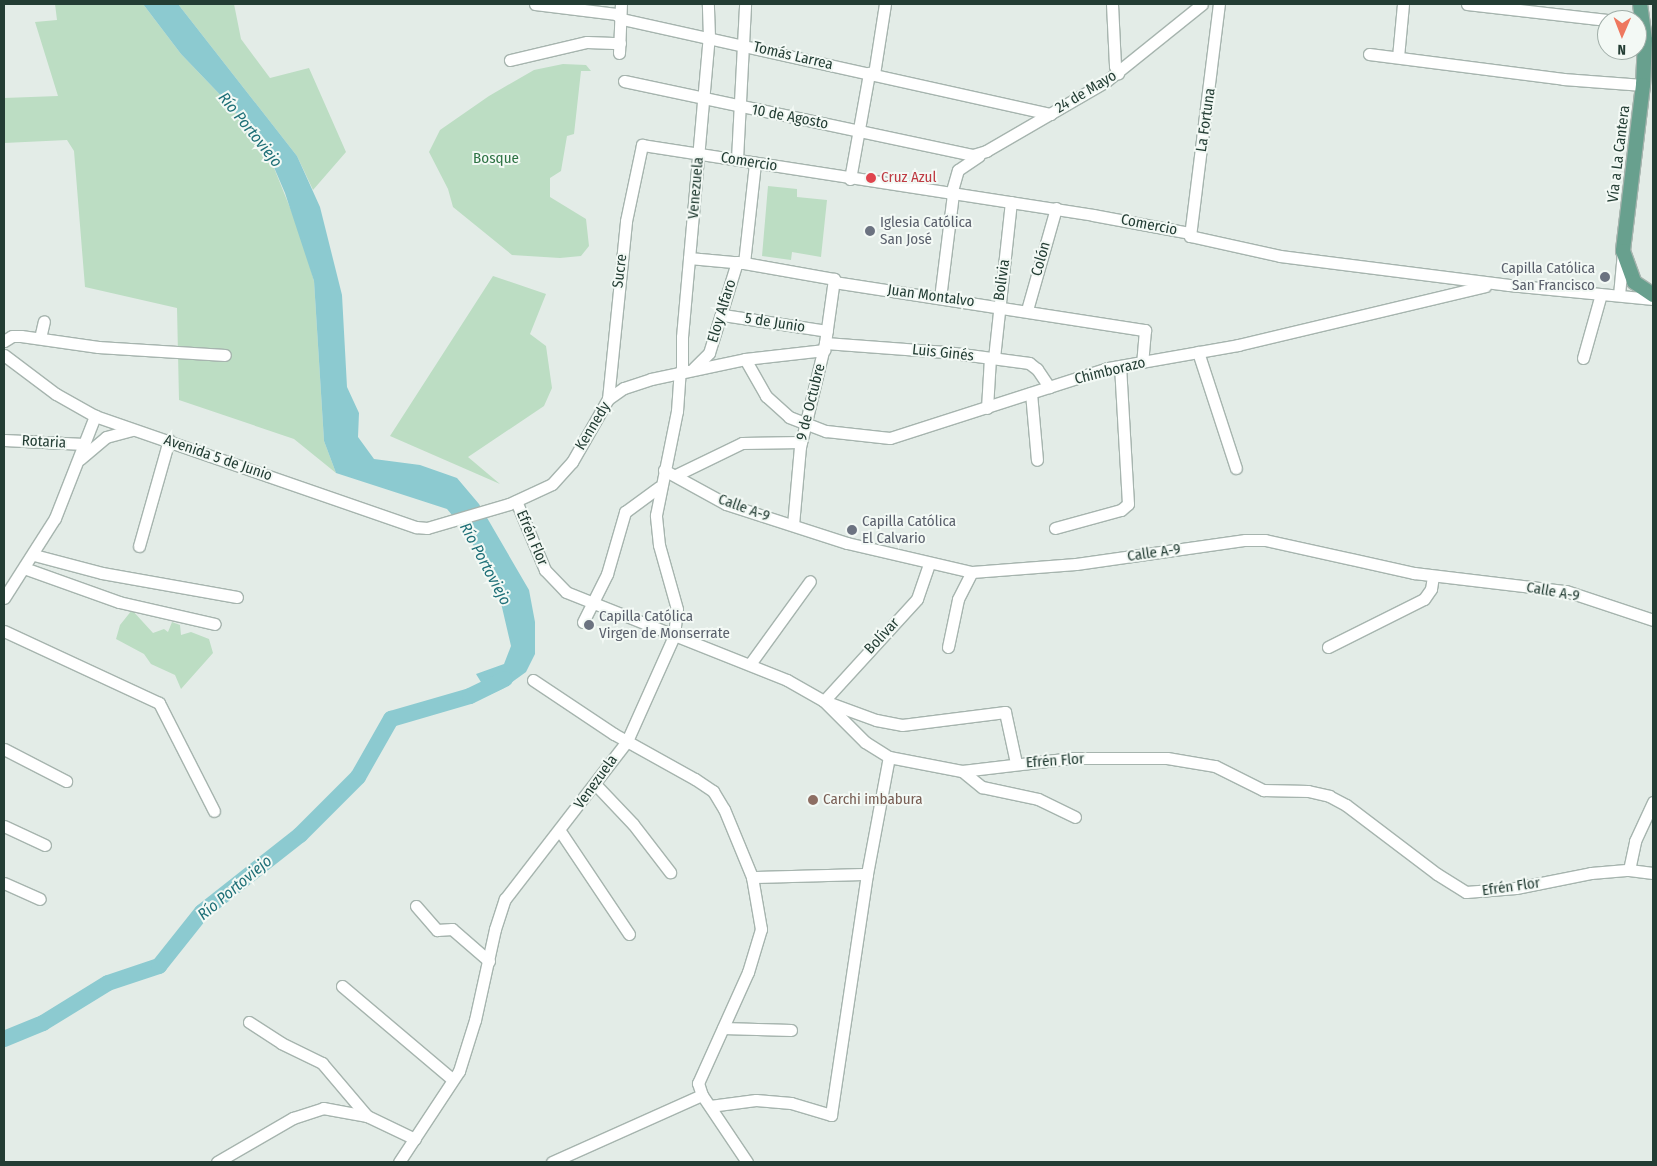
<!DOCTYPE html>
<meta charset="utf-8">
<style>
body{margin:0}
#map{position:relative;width:1657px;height:1166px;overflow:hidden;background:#e3ece7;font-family:"Fira Sans Condensed",sans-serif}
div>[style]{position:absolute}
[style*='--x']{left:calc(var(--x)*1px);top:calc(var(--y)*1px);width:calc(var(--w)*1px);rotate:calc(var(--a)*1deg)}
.green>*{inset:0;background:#bcddc3}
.water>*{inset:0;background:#8ccad0}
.river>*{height:16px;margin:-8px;padding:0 8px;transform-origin:8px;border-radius:8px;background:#8ccad0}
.roads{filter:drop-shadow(1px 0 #a6b4ae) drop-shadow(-1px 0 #a6b4ae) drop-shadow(0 1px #a6b4ae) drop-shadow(0 -1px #a6b4ae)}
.minor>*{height:11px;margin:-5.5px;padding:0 5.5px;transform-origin:5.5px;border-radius:5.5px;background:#fff}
.major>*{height:14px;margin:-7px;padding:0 7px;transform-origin:7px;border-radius:7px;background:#68a08e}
.dots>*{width:14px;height:14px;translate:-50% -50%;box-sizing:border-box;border:2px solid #f3f9f5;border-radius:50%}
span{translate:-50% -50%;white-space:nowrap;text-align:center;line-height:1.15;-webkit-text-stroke:4px #f3f9f5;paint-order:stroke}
.street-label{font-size:15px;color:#233d34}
.park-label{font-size:15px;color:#2e7344}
.health-label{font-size:15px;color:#be3a42}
.left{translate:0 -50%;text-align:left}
.worship-label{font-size:15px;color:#5b616d}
.right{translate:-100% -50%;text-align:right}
.education-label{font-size:15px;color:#785e54}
.water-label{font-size:16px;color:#1e6f77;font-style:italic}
.frame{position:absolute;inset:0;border:5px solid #233d34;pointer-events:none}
.north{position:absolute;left:1597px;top:10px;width:50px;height:50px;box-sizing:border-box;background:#f3f9f5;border:1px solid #a0aea8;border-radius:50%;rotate:181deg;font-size:14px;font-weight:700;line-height:20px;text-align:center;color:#233d34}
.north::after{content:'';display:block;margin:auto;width:18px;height:22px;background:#ee785f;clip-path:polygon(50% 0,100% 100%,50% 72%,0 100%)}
</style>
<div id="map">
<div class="green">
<i style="clip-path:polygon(55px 4px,143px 4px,181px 54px,229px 104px,270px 158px,301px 235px,314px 281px,324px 441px,336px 473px,294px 439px,179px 400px,177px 308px,85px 287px,74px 151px,67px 140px,4px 143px,4px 98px,58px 96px,35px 22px,57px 20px)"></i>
<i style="clip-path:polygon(178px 4px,234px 4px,241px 39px,270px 78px,309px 68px,346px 152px,313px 190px,297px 156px)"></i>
<i style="clip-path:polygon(563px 64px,586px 65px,591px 71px,581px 71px,574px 134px,567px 136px,561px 171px,550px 178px,550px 197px,586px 219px,589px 246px,581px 256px,560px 258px,512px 255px,453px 207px,448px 189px,429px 152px,440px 130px,489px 96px,534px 70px)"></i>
<i style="clip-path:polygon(768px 186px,797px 189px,797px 197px,827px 200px,821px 257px,792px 252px,791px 260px,762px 256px)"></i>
<i style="clip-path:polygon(493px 276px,546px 294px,530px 334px,546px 346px,552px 388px,544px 406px,468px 457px,500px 484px,390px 436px)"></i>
<i style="clip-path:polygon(132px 610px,153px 633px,164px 629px,168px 632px,172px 622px,180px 625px,181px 635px,191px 632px,209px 639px,213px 653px,181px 689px,175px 675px,151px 664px,144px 654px,116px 639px,120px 625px)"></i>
</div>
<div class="water">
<i style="clip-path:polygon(143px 4px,178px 4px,297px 156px,320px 207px,342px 295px,347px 387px,359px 413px,358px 437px,374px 459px,420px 465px,457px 478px,479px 504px,529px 590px,535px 622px,535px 654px,526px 672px,504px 688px,489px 695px,476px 674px,504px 664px,511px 646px,501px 603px,468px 534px,447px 509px,336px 473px,324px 441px,314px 281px,285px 193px,270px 158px,229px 104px,181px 54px)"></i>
</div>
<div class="river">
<i style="--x:4;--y:1039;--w:42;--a:-22.3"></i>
<i style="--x:43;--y:1023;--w:76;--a:-31.6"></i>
<i style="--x:108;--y:983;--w:54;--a:-18.4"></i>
<i style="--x:159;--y:966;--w:69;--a:-51.5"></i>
<i style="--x:202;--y:912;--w:125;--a:-38.2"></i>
<i style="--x:300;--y:835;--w:82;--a:-45"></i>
<i style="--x:358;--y:777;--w:67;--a:-60.4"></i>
<i style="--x:391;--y:719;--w:82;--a:-16.2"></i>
<i style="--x:470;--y:696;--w:39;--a:-26"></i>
</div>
<div class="roads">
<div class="minor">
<i style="--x:535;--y:4;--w:82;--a:7"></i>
<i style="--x:616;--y:14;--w:8;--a:40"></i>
<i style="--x:622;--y:19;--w:439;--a:12.5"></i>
<i style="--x:1112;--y:4;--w:62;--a:87.2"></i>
<i style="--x:1115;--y:66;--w:8;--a:67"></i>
<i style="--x:1467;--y:4;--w:141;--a:6.5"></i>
<i style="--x:619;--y:53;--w:49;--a:-87.7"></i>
<i style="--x:1369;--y:54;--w:196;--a:7.3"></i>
<i style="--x:1563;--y:79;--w:80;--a:4.3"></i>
<i style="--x:1398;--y:57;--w:53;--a:-84.6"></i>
<i style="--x:510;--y:60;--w:79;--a:-13.2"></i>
<i style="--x:587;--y:42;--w:33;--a:2"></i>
<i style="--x:874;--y:74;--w:71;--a:-81.1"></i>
<i style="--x:624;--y:81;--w:357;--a:12"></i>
<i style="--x:973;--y:155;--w:14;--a:-17"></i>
<i style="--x:986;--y:151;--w:138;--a:-30.1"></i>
<i style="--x:1105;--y:82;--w:124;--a:-38.8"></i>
<i style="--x:737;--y:159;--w:155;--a:-87"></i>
<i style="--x:850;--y:179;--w:108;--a:-79.8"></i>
<i style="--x:951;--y:194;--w:25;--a:-74"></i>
<i style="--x:958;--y:170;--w:25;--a:-34"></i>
<i style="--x:1190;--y:236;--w:234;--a:-82.9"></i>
<i style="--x:689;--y:258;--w:55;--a:5.2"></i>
<i style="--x:744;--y:263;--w:91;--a:10.1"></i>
<i style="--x:834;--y:279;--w:3;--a:90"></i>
<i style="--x:834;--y:282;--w:315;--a:8.8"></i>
<i style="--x:1145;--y:330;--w:32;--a:95"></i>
<i style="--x:1619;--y:295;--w:43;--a:-84.7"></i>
<i style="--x:940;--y:298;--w:105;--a:-82.9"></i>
<i style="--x:1027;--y:310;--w:106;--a:-74.1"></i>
<i style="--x:723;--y:315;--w:105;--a:8.7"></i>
<i style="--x:40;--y:338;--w:17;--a:-77"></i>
<i style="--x:4;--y:341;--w:9;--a:-32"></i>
<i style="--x:12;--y:336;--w:9;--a:0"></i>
<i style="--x:21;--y:336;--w:78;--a:8.1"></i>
<i style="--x:98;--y:347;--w:127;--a:3.6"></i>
<i style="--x:825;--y:343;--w:121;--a:4.3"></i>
<i style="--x:946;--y:352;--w:84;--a:7.5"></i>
<i style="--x:1029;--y:363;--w:10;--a:37"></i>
<i style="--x:1037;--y:369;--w:22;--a:56"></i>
<i style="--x:1198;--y:352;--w:122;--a:71.9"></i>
<i style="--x:4;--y:355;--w:65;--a:36.9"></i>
<i style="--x:56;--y:394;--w:45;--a:29.4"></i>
<i style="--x:95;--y:416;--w:340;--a:19.1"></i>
<i style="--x:416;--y:527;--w:11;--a:5"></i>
<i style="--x:427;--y:528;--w:85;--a:-16.3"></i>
<i style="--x:509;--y:504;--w:47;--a:-24.9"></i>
<i style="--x:552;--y:484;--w:30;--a:-48"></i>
<i style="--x:572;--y:462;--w:73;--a:-60.3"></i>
<i style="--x:608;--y:399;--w:19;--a:-35"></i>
<i style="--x:624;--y:388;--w:28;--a:-18"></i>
<i style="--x:651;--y:379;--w:96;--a:-12"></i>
<i style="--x:745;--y:359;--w:80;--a:-6.5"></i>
<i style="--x:994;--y:358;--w:157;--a:-83.8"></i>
<i style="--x:1583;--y:358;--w:66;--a:-74.3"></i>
<i style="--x:745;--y:359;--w:43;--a:60.4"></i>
<i style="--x:766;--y:396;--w:31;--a:42"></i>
<i style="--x:789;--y:417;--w:40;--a:21"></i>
<i style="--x:826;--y:431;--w:64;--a:6.2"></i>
<i style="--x:890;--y:438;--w:229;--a:-17.8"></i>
<i style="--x:1108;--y:368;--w:132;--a:-10"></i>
<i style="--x:1238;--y:345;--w:254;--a:-13.4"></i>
<i style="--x:694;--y:368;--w:21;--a:-45"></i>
<i style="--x:709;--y:353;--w:95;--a:-72.9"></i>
<i style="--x:737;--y:262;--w:7;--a:8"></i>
<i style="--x:744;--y:263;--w:101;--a:-83.7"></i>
<i style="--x:682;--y:372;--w:35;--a:-90"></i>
<i style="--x:682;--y:337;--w:301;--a:-84.9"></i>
<i style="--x:709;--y:37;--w:33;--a:-92"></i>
<i style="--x:1031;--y:393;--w:67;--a:84.9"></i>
<i style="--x:608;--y:399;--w:179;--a:-84.2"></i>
<i style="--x:626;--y:221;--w:78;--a:-78.1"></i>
<i style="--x:642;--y:145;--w:456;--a:8.8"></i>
<i style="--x:1093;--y:215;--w:99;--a:10.5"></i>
<i style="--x:1190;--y:233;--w:3;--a:90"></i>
<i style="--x:1190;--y:236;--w:92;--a:12.5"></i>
<i style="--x:1280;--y:256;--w:231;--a:7.2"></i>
<i style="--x:1509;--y:285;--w:145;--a:5.6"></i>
<i style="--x:987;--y:408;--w:50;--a:-86.6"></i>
<i style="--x:4;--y:440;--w:80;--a:2.9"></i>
<i style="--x:80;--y:459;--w:34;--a:-40"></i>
<i style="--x:106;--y:437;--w:28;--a:-15"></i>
<i style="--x:664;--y:470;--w:71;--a:28.7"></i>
<i style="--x:726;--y:504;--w:127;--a:17.9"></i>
<i style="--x:847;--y:543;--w:128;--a:13.1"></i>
<i style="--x:972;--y:572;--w:104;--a:-4.4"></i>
<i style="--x:1076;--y:564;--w:171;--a:-8.1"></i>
<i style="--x:1245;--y:540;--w:20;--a:0"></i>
<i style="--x:1265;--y:540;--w:153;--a:12.5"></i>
<i style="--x:1414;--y:573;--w:153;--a:6.8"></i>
<i style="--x:1566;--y:591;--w:92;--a:18.4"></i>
<i style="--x:676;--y:475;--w:73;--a:-25.9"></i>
<i style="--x:742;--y:443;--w:59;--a:-1"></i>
<i style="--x:516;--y:501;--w:75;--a:67.2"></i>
<i style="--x:545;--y:570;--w:30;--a:46"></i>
<i style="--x:566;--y:592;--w:238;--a:21.7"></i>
<i style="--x:787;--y:680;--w:43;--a:29.6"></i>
<i style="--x:824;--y:701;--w:58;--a:45"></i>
<i style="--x:865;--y:742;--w:28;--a:32"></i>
<i style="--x:889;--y:757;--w:74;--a:10.9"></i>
<i style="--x:962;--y:771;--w:111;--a:-6.7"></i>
<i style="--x:1072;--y:758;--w:95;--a:0"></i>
<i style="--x:1167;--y:758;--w:49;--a:9.5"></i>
<i style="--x:1215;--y:766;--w:54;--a:26.6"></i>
<i style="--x:1263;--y:790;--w:45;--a:1.3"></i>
<i style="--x:1308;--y:791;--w:22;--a:13"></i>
<i style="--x:1329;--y:796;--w:19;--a:28"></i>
<i style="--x:1346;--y:805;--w:114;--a:37.2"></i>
<i style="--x:1437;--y:874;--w:34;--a:32"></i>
<i style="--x:1466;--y:892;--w:50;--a:-4.6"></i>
<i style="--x:1516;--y:888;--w:76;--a:-11.3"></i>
<i style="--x:1591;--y:873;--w:38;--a:-5"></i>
<i style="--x:1629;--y:870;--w:24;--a:7"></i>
<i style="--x:793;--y:525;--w:78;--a:-84.9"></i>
<i style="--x:800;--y:447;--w:107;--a:-76.5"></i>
<i style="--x:825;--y:343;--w:65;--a:-82"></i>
<i style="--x:1055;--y:528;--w:68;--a:-15.3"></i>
<i style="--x:1121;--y:510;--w:9;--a:-41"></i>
<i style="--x:1128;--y:504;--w:138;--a:-93.3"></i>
<i style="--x:139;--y:546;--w:110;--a:-74.2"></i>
<i style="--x:34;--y:555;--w:70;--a:14.8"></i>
<i style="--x:102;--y:573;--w:137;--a:10.1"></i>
<i style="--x:929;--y:564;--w:37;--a:109"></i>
<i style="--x:917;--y:599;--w:138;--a:132.4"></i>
<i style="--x:824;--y:701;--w:55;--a:20.1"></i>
<i style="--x:876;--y:720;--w:26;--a:11"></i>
<i style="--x:902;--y:725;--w:104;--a:-7.2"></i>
<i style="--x:1005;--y:712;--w:52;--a:77.8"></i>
<i style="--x:24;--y:568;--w:101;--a:19.7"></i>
<i style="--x:119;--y:602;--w:98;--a:12.9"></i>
<i style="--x:4;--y:598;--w:95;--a:-57.5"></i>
<i style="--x:55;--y:518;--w:110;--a:-68.6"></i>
<i style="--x:583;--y:622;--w:54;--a:-63.4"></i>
<i style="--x:607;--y:574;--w:65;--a:-73.8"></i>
<i style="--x:625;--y:512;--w:42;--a:-36.3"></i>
<i style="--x:4;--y:631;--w:171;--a:24.9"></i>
<i style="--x:159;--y:703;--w:121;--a:63"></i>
<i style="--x:948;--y:647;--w:49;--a:-78.2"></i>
<i style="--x:958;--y:599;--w:30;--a:-63"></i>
<i style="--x:1328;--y:647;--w:107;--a:-26.6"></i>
<i style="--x:1424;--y:599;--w:12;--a:-55"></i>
<i style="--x:1431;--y:589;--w:13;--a:-81"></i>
<i style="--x:750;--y:664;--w:102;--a:-54.1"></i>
<i style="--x:533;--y:680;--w:97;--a:33.7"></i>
<i style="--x:614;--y:734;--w:93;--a:29.1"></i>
<i style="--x:695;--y:779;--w:22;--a:34"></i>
<i style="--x:713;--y:791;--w:21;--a:59"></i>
<i style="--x:724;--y:809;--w:74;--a:67.6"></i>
<i style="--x:752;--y:877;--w:53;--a:80.2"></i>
<i style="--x:761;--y:929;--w:45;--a:106.8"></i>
<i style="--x:748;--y:972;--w:122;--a:114.2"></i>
<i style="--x:698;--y:1083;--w:13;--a:72"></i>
<i style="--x:702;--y:1095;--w:81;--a:56.1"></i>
<i style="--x:4;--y:749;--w:70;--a:27.3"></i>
<i style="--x:962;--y:771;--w:26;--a:39"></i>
<i style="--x:982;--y:787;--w:57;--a:12.1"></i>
<i style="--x:1038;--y:799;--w:41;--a:25.9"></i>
<i style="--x:595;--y:784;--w:55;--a:46.5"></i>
<i style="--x:633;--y:824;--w:61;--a:52.4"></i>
<i style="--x:4;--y:826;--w:45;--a:24.9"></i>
<i style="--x:560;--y:831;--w:124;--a:56.2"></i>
<i style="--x:1629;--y:870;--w:30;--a:-78"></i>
<i style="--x:1635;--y:841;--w:43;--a:-65.2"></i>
<i style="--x:752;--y:877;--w:115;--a:-1.5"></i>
<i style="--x:4;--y:883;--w:39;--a:24"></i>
<i style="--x:416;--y:906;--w:32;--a:49"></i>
<i style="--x:437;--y:930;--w:15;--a:-4"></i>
<i style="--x:452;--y:929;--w:49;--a:40.9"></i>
<i style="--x:342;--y:986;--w:144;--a:40.2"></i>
<i style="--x:249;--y:1022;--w:38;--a:33"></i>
<i style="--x:281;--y:1043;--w:46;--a:26"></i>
<i style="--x:322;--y:1063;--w:70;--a:49.7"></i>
<i style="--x:723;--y:1028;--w:68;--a:1.7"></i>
<i style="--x:710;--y:1106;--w:46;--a:-7.4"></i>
<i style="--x:756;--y:1100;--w:35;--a:5"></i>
<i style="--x:791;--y:1103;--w:42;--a:16.7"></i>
<i style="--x:831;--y:1115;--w:244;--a:-81.5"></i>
<i style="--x:867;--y:874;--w:119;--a:-79.4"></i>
<i style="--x:217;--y:1162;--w:88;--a:-30.1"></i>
<i style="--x:293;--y:1118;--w:32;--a:-18"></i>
<i style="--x:323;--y:1108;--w:45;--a:10.3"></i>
<i style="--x:367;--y:1116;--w:53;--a:25.6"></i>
<i style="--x:399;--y:1162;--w:109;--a:-56.6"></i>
<i style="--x:459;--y:1071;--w:53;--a:-72.6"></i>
<i style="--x:475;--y:1020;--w:93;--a:-77.6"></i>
<i style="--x:495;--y:929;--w:32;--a:-72"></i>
<i style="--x:505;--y:899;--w:200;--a:-52.3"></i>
<i style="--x:627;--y:741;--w:115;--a:-65.9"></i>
<i style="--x:674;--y:636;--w:27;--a:-84"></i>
<i style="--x:677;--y:609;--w:66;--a:-105.7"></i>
<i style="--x:659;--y:545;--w:30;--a:-96"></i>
<i style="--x:656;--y:515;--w:106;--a:-78.6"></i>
<i style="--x:677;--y:411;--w:39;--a:-86"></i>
<i style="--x:552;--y:1162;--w:164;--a:-24.1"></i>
</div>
<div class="major">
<i style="--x:1640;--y:4;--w:36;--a:82"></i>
<i style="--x:1645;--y:40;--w:45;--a:92.5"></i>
<i style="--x:1643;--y:85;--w:167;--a:96.9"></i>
<i style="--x:1623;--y:251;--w:33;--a:70"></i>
<i style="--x:1634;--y:282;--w:23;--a:34"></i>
</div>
</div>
<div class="dots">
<i style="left:871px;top:178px;background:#e0444e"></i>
<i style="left:870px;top:231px;background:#6b7280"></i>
<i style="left:1605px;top:277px;background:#6b7280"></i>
<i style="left:852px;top:530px;background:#6b7280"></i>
<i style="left:589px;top:625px;background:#6b7280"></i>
<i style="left:813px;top:800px;background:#8d6e63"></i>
</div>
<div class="street-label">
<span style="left:793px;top:56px;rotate:13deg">Tomás Larrea</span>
<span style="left:1086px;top:92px;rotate:-31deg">24 de Mayo</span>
<span style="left:790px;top:117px;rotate:11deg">10 de Agosto</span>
<span style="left:1206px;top:120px;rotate:-82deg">La Fortuna</span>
<span style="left:1619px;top:154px;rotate:-83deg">Vía a La Cantera</span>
<span style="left:749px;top:162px;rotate:9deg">Comercio</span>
<span style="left:696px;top:188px;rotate:-85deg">Venezuela</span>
<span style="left:1149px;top:225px;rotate:11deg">Comercio</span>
<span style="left:1041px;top:259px;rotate:-74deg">Colón</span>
<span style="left:620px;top:271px;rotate:-83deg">Sucre</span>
<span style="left:1002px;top:280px;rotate:-82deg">Bolivia</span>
<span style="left:931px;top:296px;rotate:8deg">Juan Montalvo</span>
<span style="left:722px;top:311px;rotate:-73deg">Eloy Alfaro</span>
<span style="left:775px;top:323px;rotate:9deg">5 de Junio</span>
<span style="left:943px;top:353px;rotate:6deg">Luis Ginés</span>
<span style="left:1110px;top:371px;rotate:-14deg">Chimborazo</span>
<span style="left:811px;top:402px;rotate:-76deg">9 de Octubre</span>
<span style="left:593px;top:426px;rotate:-59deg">Kennedy</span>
<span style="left:44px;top:442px;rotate:3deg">Rotaria</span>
<span style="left:218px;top:458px;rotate:19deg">Avenida 5 de Junio</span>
<span style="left:744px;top:508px;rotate:20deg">Calle A-9</span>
<span style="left:532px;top:538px;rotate:67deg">Efrén Flor</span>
<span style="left:1154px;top:553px;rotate:-8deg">Calle A-9</span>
<span style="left:1553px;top:592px;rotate:10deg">Calle A-9</span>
<span style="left:882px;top:636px;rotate:-47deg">Bolívar</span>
<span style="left:1055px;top:761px;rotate:-4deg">Efrén Flor</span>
<span style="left:596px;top:782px;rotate:-54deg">Venezuela</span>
<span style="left:1511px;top:887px;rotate:-8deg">Efrén Flor</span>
</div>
<div class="park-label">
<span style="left:496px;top:159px">Bosque</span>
</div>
<div class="health-label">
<span class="left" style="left:881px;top:178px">Cruz Azul</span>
</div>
<div class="worship-label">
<span class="left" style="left:880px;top:231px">Iglesia Católica<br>San José</span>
<span class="right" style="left:1595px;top:277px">Capilla Católica<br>San Francisco</span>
<span class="left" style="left:862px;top:530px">Capilla Católica<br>El Calvario</span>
<span class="left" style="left:599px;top:625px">Capilla Católica<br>Virgen de Monserrate</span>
</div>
<div class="education-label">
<span class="left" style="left:823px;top:800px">Carchi imbabura</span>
</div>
<div class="water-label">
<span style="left:250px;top:130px;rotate:51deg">Río Portoviejo</span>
<span style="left:485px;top:564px;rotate:62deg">Río Portoviejo</span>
<span style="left:235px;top:888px;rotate:-40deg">Río Portoviejo</span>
</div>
<div class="frame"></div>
<div class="north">N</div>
</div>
